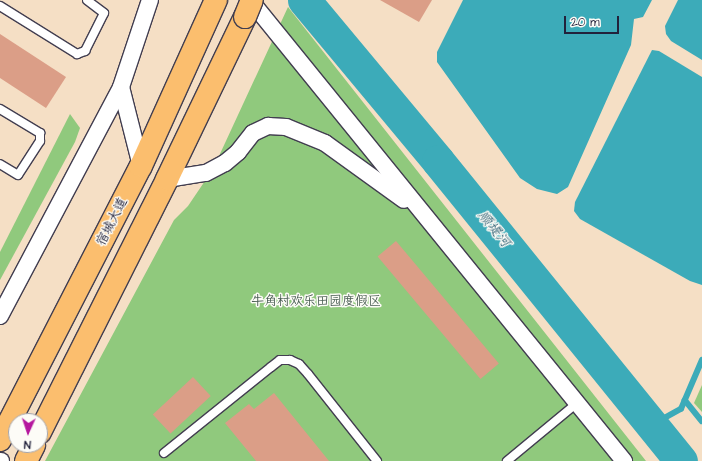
<!DOCTYPE html>
<meta charset="utf-8">
<style>
body{margin:0}
#map{position:relative;width:702px;height:461px;overflow:hidden;background:#f5dfc5;font-family:"Architects Daughter","LXGW WenKai TC",sans-serif}
div>[style]{position:absolute}
[style*='--x']{left:calc(var(--x)*1px);top:calc(var(--y)*1px);width:calc(var(--w)*1px);rotate:calc(var(--a)*1deg)}
.green>*{inset:0;background:#90c97d}
.water>*{inset:0;background:#3cabb9}
.stream>*{height:5.5px;margin:-2.75px;padding:0 2.75px;transform-origin:2.75px;border-radius:2.75px;background:#3cabb9}
.river>*{height:33px;margin:-16.5px;padding:0 16.5px;transform-origin:16.5px;border-radius:16.5px;background:#3cabb9}
.building>*{inset:0;background:#db9e87;transform-origin:0 0}
.roads{filter:drop-shadow(1px 0 #423e50) drop-shadow(-1px 0 #423e50) drop-shadow(0 1px #423e50) drop-shadow(0 -1px #423e50)}
.service>*{height:8px;margin:-4px;padding:0 4px;transform-origin:4px;border-radius:4px;background:#fff}
.minor>*{height:16px;margin:-8px;padding:0 8px;transform-origin:8px;border-radius:8px;background:#fff}
.primary>*{height:22px;margin:-11px;padding:0 11px;transform-origin:11px;border-radius:11px;background:#fbbe6e}
.bridges{filter:drop-shadow(1px 0 #423e50) drop-shadow(-1px 0 #423e50) drop-shadow(0 1px #423e50) drop-shadow(0 -1px #423e50)}
.primary-bridge>*{height:22px;margin:-11px;padding:0 11px;transform-origin:11px;border-radius:11px;background:#fbbe6e}
span{translate:-50% -50%;white-space:nowrap;text-align:center;line-height:1.15;-webkit-text-stroke:3px #fdfcf7;paint-order:stroke}
.street-label{font-size:13px;color:#22223b}
.park-label{font-size:13px;color:#485c52}
.water-label{font-size:14px;color:#2e6074;font-style:italic}
.north{position:absolute;left:8px;top:413px;width:40px;height:40px;box-sizing:border-box;background:#fdfcf7;border:1px solid #a5a5ac;border-radius:50%;rotate:183deg;font-size:11px;font-weight:700;line-height:16px;text-align:center;color:#22223b}
.north::after{content:'';display:block;margin:auto;width:14px;height:18px;background:#b5179e;clip-path:polygon(50% 0,100% 100%,50% 72%,0 100%)}
.scale{position:absolute;left:564px;top:16px;width:55px;height:18px;box-sizing:border-box;border:2px solid #22223b;border-top:0;padding-left:5px;font-size:12px;line-height:14px;white-space:nowrap;color:#22223b;-webkit-text-stroke:3px #fdfcf7;paint-order:stroke}
</style>
<div id="map">
<div class="green">
<i style="clip-path:polygon(288px 7px,646px 461px,45px 461px,174px 220px,188px 206px,213px 169px)"></i>
<i style="clip-path:polygon(70px 114px,80px 128px,75px 142px,0 280px,0 252px)"></i>
<i style="clip-path:polygon(702px 385px,702px 412px,694px 403px)"></i>
</div>
<div class="water">
<i style="clip-path:polygon(463px 0,652px 0,643px 17px,634px 19px,631px 45px,568px 187px,557px 194px,537px 189px,520px 178px,437px 62px,437px 52px)"></i>
<i style="clip-path:polygon(678px 0,702px 0,702px 60px,671px 41px,666px 34px,665px 26px)"></i>
<i style="clip-path:polygon(652px 50px,659px 51px,702px 77px,702px 285px,690px 281px,580px 219px,574px 211px,575px 202px)"></i>
</div>
<div class="stream">
<i style="--x:685;--y:400;--w:27;--a:51"></i>
<i style="--x:652;--y:425;--w:33;--a:-29"></i>
<i style="--x:681;--y:409;--w:53;--a:-66.8"></i>
</div>
<div class="river">
<i style="--x:304;--y:0;--w:209;--a:50.2"></i>
<i style="--x:438;--y:161;--w:386;--a:51"></i>
</div>
<div class="building">
<i style="clip-path:polygon(380px 0,432px 0,419px 22px)"></i>
<i style="clip-path:polygon(0 34px,66px 77px,46px 108px,0 78px)"></i>
<i style="left:396px;top:241px;width:160px;height:24px;rotate:50deg"></i>
<i style="left:193px;top:377px;width:26px;height:55px;rotate:47deg"></i>
<i style="clip-path:polygon(274px 393px,329px 461px,256px 461px,225px 423px,249px 404px,254px 409px)"></i>
</div>
<div class="roads">
<div class="service">
<i style="--x:0;--y:6;--w:91;--a:31.9"></i>
<i style="--x:77;--y:54;--w:9;--a:-21"></i>
<i style="--x:85;--y:51;--w:42;--a:-63.4"></i>
<i style="--x:104;--y:13;--w:21;--a:-143"></i>
<i style="--x:0;--y:109;--w:47;--a:31"></i>
<i style="--x:40;--y:133;--w:8;--a:90"></i>
<i style="--x:40;--y:141;--w:40;--a:122.9"></i>
<i style="--x:18;--y:175;--w:21;--a:-149"></i>
<i style="--x:164;--y:453;--w:137;--a:-38.8"></i>
<i style="--x:271;--y:367;--w:11;--a:-38"></i>
<i style="--x:280;--y:360;--w:10;--a:0"></i>
<i style="--x:290;--y:360;--w:10;--a:24"></i>
<i style="--x:299;--y:364;--w:13;--a:48"></i>
<i style="--x:308;--y:374;--w:111;--a:51.6"></i>
<i style="--x:507;--y:461;--w:89;--a:-39.6"></i>
</div>
<div class="minor">
<i style="--x:250;--y:0;--w:594;--a:50.95"></i>
<i style="--x:141;--y:166;--w:81;--a:-104.2"></i>
<i style="--x:121;--y:87;--w:92;--a:-71.6"></i>
<i style="--x:167;--y:179;--w:39;--a:-9"></i>
<i style="--x:206;--y:173;--w:21;--a:-28"></i>
<i style="--x:225;--y:163;--w:17;--a:-40"></i>
<i style="--x:238;--y:152;--w:24;--a:-52"></i>
<i style="--x:253;--y:133;--w:17;--a:-25"></i>
<i style="--x:268;--y:126;--w:18;--a:3"></i>
<i style="--x:286;--y:127;--w:42;--a:22.3"></i>
<i style="--x:325;--y:143;--w:97;--a:35.8"></i>
<i style="--x:0;--y:316;--w:259;--a:-62.1"></i>
<i style="--x:0;--y:461;--w:1;--a:0"></i>
</div>
<div class="primary">
<i style="--x:40;--y:432;--w:283;--a:-63.3"></i>
<i style="--x:167;--y:179;--w:180;--a:-64.3"></i>
<i style="--x:0;--y:440;--w:308;--a:-62.8"></i>
<i style="--x:141;--y:166;--w:182;--a:-65.7"></i>
<i style="--x:26;--y:461;--w:18;--a:-63"></i>
</div>
</div>
<div class="bridges">
<div class="primary-bridge">
<i style="--x:245;--y:17;--w:18;--a:-68"></i>
</div>
</div>
<div class="street-label">
<span style="left:112px;top:222px;rotate:-63deg">宿城大道</span>
</div>
<div class="park-label">
<span style="left:316px;top:301px">牛角村欢乐田园度假区</span>
</div>
<div class="water-label">
<span style="left:494px;top:229px;rotate:51deg">顺堤河</span>
</div>
<div class="north">N</div>
<div class="scale">20 m</div>
</div>
